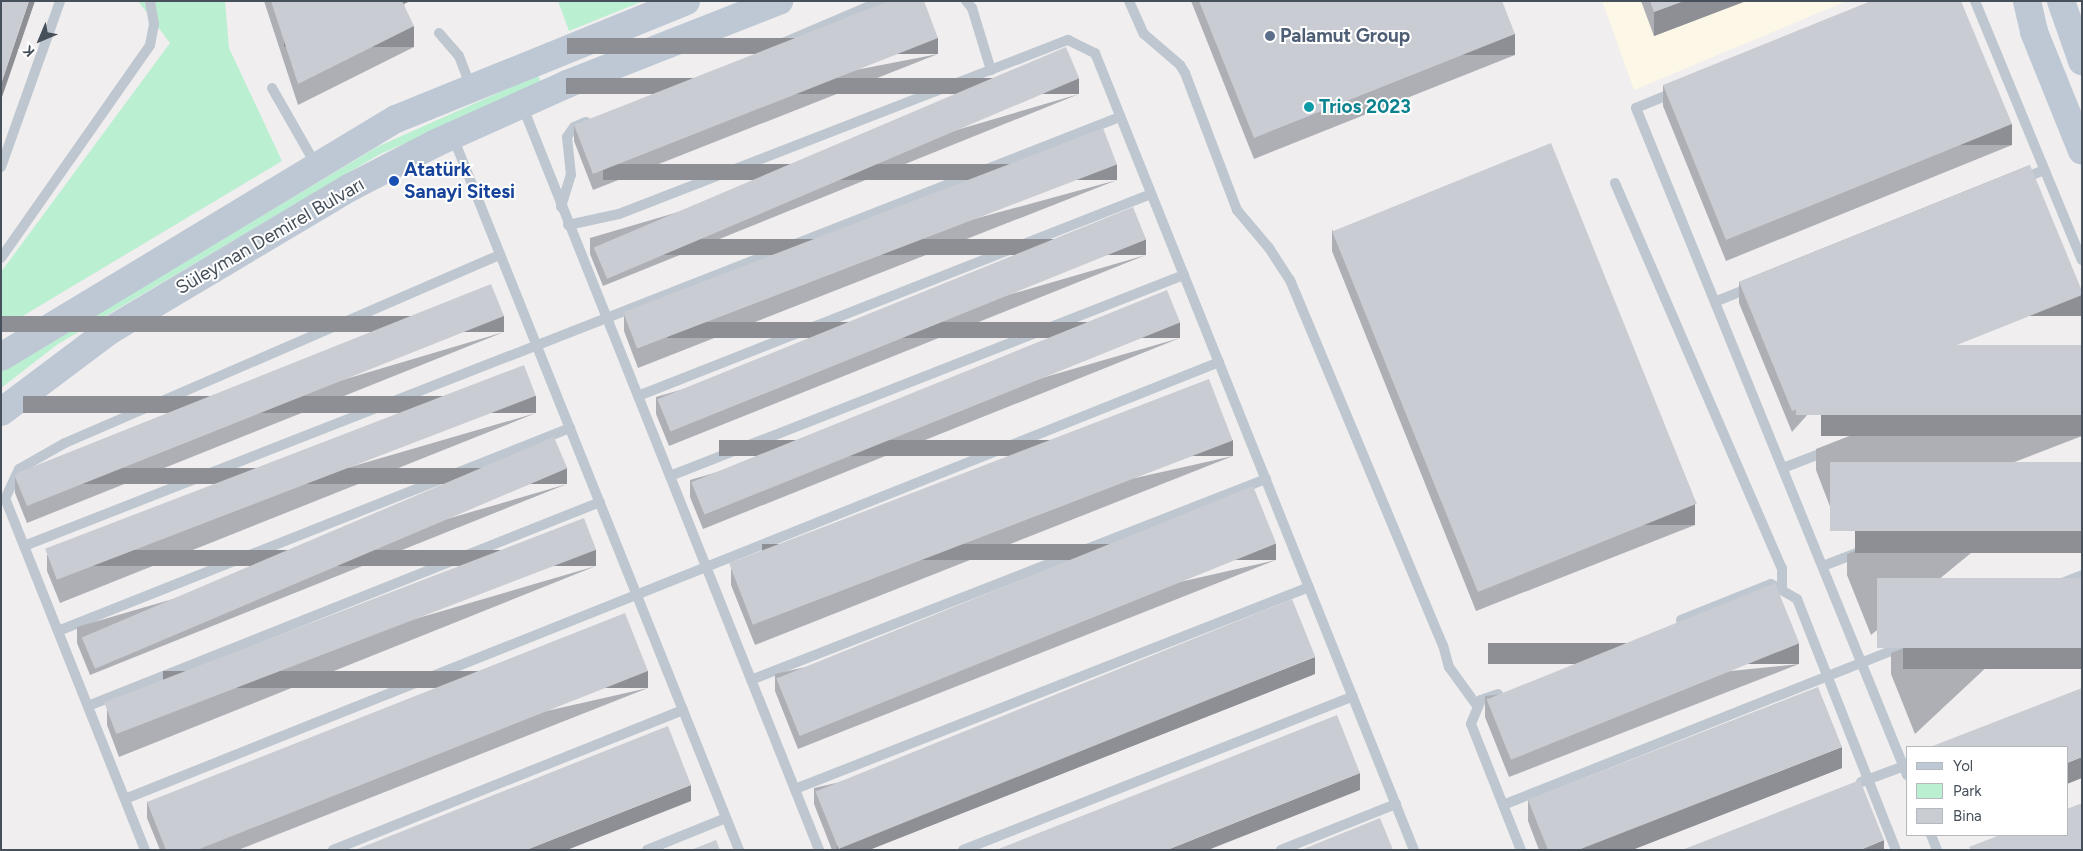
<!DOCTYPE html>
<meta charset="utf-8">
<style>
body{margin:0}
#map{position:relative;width:2083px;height:851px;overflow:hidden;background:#f0eeee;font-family:Figtree,sans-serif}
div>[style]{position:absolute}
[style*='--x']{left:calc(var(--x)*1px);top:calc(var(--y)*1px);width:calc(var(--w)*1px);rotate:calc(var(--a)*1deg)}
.commercial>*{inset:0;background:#fcf7e6}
.green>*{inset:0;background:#bbefd2}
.lane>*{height:10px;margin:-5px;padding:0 5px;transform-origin:5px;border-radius:5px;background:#bec7d0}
.secondary>*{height:28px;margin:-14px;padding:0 14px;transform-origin:14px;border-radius:14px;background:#bec8d5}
.wall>*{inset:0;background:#aeafb5}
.shaded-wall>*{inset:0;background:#8d8f94;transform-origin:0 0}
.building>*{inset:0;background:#caccd3;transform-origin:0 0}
.dots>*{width:14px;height:14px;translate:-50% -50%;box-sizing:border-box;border:2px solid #fff;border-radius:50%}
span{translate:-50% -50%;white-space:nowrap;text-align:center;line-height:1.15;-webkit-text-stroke:4px #fff;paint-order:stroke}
.service-label{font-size:19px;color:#4e5e75;font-weight:700}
.left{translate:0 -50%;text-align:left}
.culture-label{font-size:19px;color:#0d838f;font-weight:700}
.transit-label{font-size:19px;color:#164399;font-weight:700}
.street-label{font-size:19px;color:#46505b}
.frame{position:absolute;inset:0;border:2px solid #46505b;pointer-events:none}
.legend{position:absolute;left:1906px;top:746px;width:162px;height:90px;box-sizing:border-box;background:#fff;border:1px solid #b5b9bd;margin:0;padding:6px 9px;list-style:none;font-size:15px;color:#46505b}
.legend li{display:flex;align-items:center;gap:10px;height:25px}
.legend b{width:25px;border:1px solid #b5b9bd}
.north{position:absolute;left:15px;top:15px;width:50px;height:50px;-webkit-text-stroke:4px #fff;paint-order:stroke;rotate:225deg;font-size:14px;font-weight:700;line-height:20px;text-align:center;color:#46505b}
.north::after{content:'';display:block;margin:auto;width:18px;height:22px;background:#46505b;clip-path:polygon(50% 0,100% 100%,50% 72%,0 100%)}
</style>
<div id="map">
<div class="commercial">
<i style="clip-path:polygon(1602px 1px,1847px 1px,1634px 90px)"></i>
</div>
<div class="green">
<i style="clip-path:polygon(138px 1px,225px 1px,229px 48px,282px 161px,1px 329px,1px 272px,170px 43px)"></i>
<i style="clip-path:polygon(558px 1px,643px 1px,569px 31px)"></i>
<i style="clip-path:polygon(538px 75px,542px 85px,380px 154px,58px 344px,1px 388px,1px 368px,61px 336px,377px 147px)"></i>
</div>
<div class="lane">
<i style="--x:966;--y:1;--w:9;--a:49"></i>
<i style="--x:972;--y:8;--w:65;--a:73"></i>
<i style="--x:1129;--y:1;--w:36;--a:66"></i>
<i style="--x:1144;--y:34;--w:48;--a:40.7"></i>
<i style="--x:1180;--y:65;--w:9;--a:58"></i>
<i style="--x:1185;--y:73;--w:147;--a:69.2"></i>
<i style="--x:1237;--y:210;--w:50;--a:49.9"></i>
<i style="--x:1269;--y:248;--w:38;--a:57"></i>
<i style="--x:1290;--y:280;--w:396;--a:67.3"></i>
<i style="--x:1443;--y:645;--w:23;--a:75"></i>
<i style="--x:1449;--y:667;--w:49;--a:54.1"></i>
<i style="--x:1975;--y:1;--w:280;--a:67.6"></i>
<i style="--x:439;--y:33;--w:30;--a:49"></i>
<i style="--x:459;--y:56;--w:33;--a:69"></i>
<i style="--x:771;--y:48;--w:120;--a:-23.1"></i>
<i style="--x:272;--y:88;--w:89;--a:60.3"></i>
<i style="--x:1675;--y:92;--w:42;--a:157.7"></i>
<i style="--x:1636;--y:108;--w:720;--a:67.89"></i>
<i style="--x:522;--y:105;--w:802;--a:68.26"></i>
<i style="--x:453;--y:137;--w:768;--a:68.14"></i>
<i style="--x:1;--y:167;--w:176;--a:-70.4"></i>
<i style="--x:2021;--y:179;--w:25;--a:-21"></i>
<i style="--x:1615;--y:183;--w:420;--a:66.6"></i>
<i style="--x:1782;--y:568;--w:22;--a:90"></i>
<i style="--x:561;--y:207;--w:34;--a:-73"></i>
<i style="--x:571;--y:175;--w:38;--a:-96"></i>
<i style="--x:567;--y:137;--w:12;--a:-55"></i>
<i style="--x:574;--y:127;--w:13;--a:-23"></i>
<i style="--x:568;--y:225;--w:52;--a:-12.2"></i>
<i style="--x:619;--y:214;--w:482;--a:-21.2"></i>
<i style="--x:1068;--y:40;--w:30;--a:26"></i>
<i style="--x:1095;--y:53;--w:858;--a:68.19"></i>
<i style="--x:1;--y:258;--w:260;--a:-55"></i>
<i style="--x:150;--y:45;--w:21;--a:-79"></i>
<i style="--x:154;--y:24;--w:23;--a:-100"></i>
<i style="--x:1717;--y:301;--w:35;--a:-22"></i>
<i style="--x:638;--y:396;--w:551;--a:-21.49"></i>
<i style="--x:1783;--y:468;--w:47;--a:-21.1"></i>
<i style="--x:670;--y:476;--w:552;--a:-21.36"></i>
<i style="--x:24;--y:546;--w:1177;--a:-21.38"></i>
<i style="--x:1823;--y:566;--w:39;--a:-21"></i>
<i style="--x:1681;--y:620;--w:97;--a:-21.8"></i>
<i style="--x:1771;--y:584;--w:30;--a:30"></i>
<i style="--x:1797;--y:599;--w:270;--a:68.5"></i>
<i style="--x:58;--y:631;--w:551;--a:-21.63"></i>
<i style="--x:751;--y:680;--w:553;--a:-21.32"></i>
<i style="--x:1498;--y:694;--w:18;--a:161"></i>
<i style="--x:1481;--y:700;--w:26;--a:113"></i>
<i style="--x:1471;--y:724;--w:136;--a:68.4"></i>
<i style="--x:88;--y:706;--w:551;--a:-21.72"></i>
<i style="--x:1861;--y:782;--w:49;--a:-20.3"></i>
<i style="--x:795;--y:789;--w:552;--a:-21.45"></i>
<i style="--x:125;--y:799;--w:1178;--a:-21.77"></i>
<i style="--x:1503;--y:805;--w:623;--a:-21.66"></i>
<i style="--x:1931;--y:835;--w:16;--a:68"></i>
<i style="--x:145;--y:850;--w:378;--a:-111.7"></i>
<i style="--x:5;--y:499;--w:33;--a:-65"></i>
<i style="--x:19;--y:469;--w:53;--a:-29.5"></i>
<i style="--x:65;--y:443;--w:474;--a:-23.4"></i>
<i style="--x:333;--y:850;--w:377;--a:-21.8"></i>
<i style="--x:647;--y:850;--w:85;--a:-22.1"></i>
<i style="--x:963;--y:850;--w:419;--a:-21.5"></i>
<i style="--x:1281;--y:850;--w:124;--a:-21.8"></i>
</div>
<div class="secondary">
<i style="--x:2027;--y:1;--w:32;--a:77"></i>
<i style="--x:2034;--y:32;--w:128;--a:68"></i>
<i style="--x:2061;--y:1;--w:64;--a:70.7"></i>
<i style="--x:1;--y:357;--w:461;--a:-31.1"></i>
<i style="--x:396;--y:119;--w:313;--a:-22.1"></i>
<i style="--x:1;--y:412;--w:135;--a:-36.9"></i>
<i style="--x:109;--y:331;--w:282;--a:-30.8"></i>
<i style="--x:351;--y:187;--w:96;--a:-27.4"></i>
<i style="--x:436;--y:143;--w:144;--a:-24.2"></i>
<i style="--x:567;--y:84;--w:228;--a:-21.4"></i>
</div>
<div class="wall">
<i style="clip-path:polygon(264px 1px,408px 1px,408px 2px,404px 4px,414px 47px,298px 105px)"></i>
<i style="clip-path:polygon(1191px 1px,1502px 1px,1515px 55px,1254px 159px)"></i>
<i style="clip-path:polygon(1641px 1px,1746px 1px,1654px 36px)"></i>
<i style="clip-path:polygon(938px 54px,593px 190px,574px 141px,574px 125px)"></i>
<i style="clip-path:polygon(1663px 85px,2012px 145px,1726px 261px,1663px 106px)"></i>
<i style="clip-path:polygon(1079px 94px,603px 286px,590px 254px,590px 238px)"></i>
<i style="clip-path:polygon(2030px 165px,1792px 432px,1739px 303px,1739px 282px)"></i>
<i style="clip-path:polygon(1117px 180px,638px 368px,624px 331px,624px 315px)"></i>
<i style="clip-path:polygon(1332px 230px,1695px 525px,1476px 611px,1332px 251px)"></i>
<i style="clip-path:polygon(1146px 255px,669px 446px,656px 414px,656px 397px)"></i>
<i style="clip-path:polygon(504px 332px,27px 523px,15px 493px,15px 477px)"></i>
<i style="clip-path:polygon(1180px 338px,703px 529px,690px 497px,690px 480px)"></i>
<i style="clip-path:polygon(2082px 345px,2082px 436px,1839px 530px,1816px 470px,1816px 449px)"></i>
<i style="clip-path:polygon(536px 413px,60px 603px,47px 571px,47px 555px)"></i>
<i style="clip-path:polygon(1233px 456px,755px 645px,731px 585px,731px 569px)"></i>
<i style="clip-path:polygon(2082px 462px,1871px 635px,1847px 575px,1847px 554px)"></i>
<i style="clip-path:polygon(567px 484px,90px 675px,77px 643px,77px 627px)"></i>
<i style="clip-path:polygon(1276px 560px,798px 749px,775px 691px,775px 674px)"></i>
<i style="clip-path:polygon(596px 566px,119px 757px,107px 725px,107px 709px)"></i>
<i style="clip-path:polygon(2082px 578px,1915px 734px,1891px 674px,1891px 653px)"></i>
<i style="clip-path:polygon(1799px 664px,1509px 777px,1485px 717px,1485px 696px)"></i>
<i style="clip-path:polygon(1315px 674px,869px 850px,832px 850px,814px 804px,814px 788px)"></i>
<i style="clip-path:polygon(648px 688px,238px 850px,160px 850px,147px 818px,147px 802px)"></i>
<i style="clip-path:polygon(1842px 768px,1632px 850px,1539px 850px,1528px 821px,1528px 800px)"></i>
</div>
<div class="shaded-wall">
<i style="clip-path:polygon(29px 1px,35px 1px,1px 100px,1px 84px)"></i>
<i style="clip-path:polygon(395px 1px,408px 1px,408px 2px,395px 7px)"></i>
<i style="clip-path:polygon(1684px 1px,1746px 1px,1654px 36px,1654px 12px)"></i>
<i style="left:414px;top:26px;width:21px;height:130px;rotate:90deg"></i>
<i style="left:1515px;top:34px;width:21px;height:281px;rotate:90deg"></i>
<i style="left:938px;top:38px;width:16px;height:371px;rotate:90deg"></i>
<i style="left:1079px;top:78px;width:16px;height:513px;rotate:90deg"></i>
<i style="left:2012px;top:124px;width:21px;height:309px;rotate:90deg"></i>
<i style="left:1117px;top:164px;width:16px;height:514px;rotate:90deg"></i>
<i style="left:1146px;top:239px;width:16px;height:513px;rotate:90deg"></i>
<i style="left:2082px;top:295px;width:21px;height:312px;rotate:90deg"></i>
<i style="left:504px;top:316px;width:16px;height:513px;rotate:90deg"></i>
<i style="left:1180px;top:322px;width:16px;height:513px;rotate:90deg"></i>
<i style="left:536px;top:396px;width:17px;height:513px;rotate:90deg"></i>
<i style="left:2082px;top:415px;width:21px;height:261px;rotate:90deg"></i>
<i style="left:1233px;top:440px;width:16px;height:514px;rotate:90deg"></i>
<i style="left:567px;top:468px;width:16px;height:514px;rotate:90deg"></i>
<i style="left:1695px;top:504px;width:21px;height:235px;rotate:90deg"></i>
<i style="left:2082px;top:531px;width:22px;height:227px;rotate:90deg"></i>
<i style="left:1276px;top:544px;width:16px;height:514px;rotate:90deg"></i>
<i style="left:596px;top:550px;width:16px;height:513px;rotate:90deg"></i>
<i style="left:1799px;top:643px;width:21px;height:311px;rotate:90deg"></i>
<i style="left:2082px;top:648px;width:21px;height:179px;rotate:90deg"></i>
<i style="clip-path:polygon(1315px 657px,1315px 674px,869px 850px,837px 850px,837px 846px)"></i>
<i style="left:648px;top:671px;width:17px;height:485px;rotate:90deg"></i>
<i style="clip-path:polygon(1842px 747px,1842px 768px,1632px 850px,1578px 850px)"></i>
<i style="clip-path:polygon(2082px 757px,2082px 778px,2067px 784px,2067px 763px)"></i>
<i style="clip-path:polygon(1360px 773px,1360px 790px,1208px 850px,1167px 850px)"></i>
<i style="clip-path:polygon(691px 785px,691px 801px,567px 850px,526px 850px)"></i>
<i style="clip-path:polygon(1884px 840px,1884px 850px,1860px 850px)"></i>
</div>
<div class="building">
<i style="clip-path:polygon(1px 1px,29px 1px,1px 84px)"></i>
<i style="clip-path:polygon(271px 1px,402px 1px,414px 26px,298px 84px)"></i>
<i style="clip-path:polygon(889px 1px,924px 1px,938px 38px,593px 174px,574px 125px)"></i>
<i style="clip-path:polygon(1199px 1px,1502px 1px,1515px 34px,1254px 138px)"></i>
<i style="clip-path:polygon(1650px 1px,1684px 1px,1654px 12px)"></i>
<i style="clip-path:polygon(1871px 1px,1961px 1px,2012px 124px,1726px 240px,1663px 85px)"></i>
<i style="left:1066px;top:47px;width:34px;height:513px;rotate:67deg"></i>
<i style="left:1103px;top:128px;width:39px;height:514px;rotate:69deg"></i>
<i style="left:1551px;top:143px;width:389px;height:236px;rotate:68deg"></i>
<i style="clip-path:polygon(2030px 165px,2082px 291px,2082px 295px,1792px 411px,1739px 282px)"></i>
<i style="left:1133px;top:207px;width:35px;height:513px;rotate:68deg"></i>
<i style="clip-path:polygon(491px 284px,504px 316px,27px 506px,15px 477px,17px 473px)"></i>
<i style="left:1167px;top:290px;width:35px;height:513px;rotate:68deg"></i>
<i style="left:2082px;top:345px;width:70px;height:286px;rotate:90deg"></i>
<i style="left:524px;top:365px;width:33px;height:513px;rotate:69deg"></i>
<i style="left:1209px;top:379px;width:66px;height:514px;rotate:69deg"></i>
<i style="left:554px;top:437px;width:34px;height:513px;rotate:67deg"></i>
<i style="left:2082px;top:462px;width:69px;height:252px;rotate:90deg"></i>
<i style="left:1253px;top:486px;width:62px;height:514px;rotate:68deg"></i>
<i style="left:584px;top:518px;width:34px;height:514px;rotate:69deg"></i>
<i style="left:2082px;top:578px;width:70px;height:205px;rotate:90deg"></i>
<i style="left:1775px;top:583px;width:65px;height:311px;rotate:68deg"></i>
<i style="left:1292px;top:599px;width:62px;height:514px;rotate:68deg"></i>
<i style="clip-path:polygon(625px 613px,648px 671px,197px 850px,166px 850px,147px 802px)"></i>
<i style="clip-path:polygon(1818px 687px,1842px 747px,1578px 850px,1548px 850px,1528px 800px)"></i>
<i style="clip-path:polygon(2082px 688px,2082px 757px,2067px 763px,2067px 747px,1930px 747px)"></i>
<i style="clip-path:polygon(1337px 715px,1360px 773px,1167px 850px,996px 850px)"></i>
<i style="clip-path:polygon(668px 726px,691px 785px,526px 850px,355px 850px)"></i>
<i style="clip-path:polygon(1860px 780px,1884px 840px,1860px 850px,1682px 850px)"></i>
<i style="clip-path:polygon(2082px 803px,2082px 850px,1971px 850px,1969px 847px,2000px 835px,2067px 835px,2067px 809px)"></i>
<i style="clip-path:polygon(1380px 818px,1393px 850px,1301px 850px)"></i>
<i style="clip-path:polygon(716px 840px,720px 850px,691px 850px)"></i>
</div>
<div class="dots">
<i style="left:1270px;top:36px;background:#5c6f8a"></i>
<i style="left:1309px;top:107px;background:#0f9aa8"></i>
<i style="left:394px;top:181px;background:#1a4fb4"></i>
</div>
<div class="service-label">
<span class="left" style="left:1280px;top:36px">Palamut Group</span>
</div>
<div class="culture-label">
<span class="left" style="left:1319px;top:107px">Trios 2023</span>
</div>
<div class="transit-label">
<span class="left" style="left:404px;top:181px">Atatürk<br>Sanayi Sitesi</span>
</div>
<div class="street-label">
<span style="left:270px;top:236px;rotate:-30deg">Süleyman Demirel Bulvarı</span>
</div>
<div class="frame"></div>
<ul class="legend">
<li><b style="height:6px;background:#bec8d5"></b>Yol</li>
<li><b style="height:14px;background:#bbefd2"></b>Park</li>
<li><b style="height:14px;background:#caccd3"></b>Bina</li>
</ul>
<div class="north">K</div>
</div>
